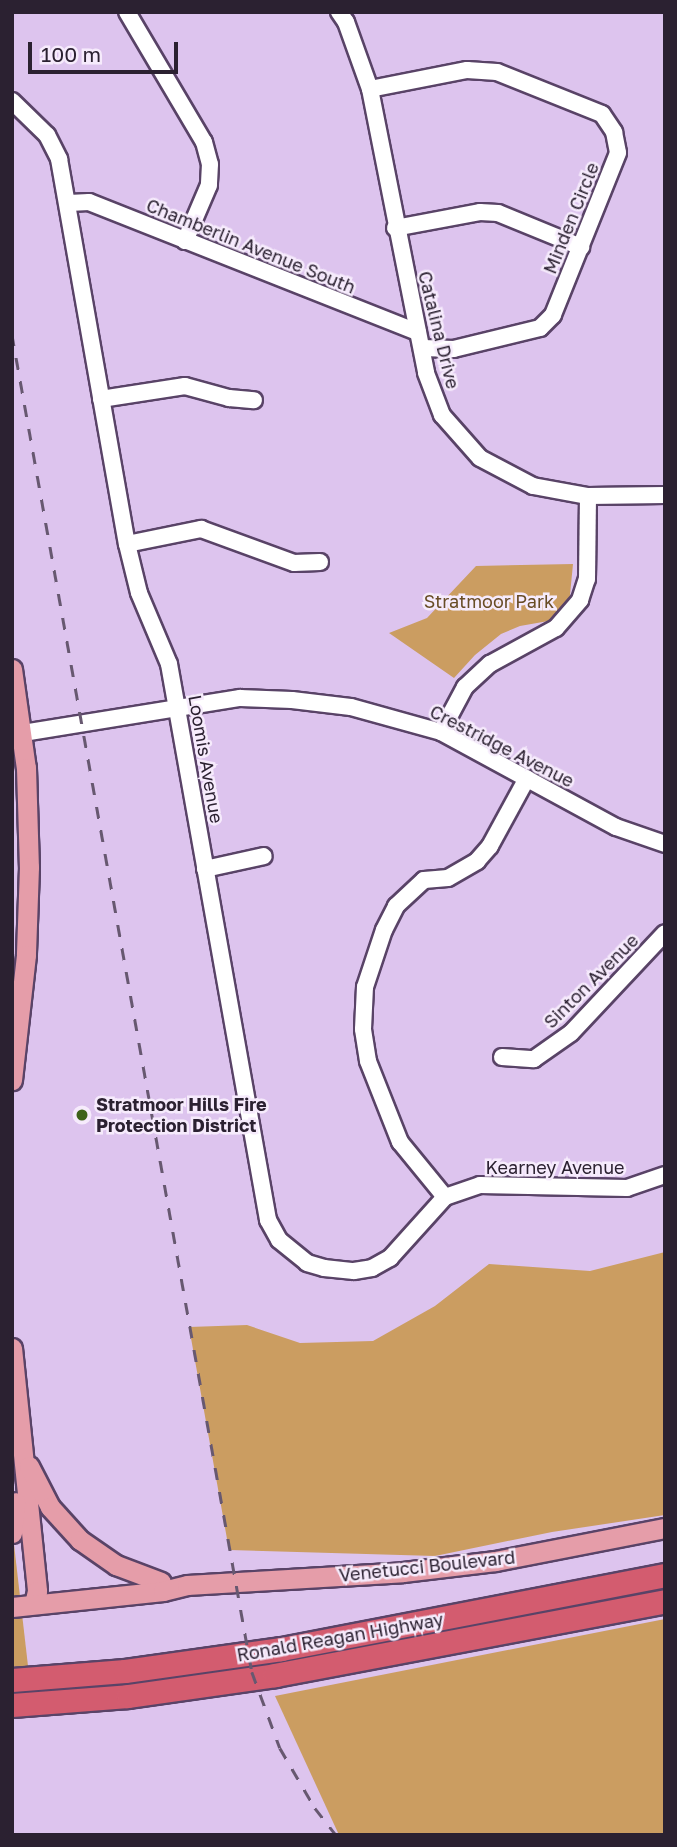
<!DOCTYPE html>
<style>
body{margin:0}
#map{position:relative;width:677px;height:1847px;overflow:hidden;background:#ddc4ee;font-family:"Golos Text",sans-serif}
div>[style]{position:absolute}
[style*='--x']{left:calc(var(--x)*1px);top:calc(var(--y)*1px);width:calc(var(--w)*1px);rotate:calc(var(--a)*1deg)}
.green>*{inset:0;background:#cb9d61}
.roads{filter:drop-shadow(2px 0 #594367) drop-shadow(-2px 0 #594367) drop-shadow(0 2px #594367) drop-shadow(0 -2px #594367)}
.minor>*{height:16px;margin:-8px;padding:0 8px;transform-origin:8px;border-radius:8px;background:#fff}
.major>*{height:19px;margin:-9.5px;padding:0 9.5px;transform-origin:9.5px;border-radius:9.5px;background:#e59da9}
.highway>*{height:23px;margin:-11.5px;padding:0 11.5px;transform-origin:11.5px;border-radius:11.5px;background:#d35c6f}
.rail>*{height:2.5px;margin-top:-1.25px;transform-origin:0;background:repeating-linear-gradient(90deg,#675870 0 12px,transparent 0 24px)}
.dots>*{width:19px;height:19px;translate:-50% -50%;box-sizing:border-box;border:4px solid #f6ebfc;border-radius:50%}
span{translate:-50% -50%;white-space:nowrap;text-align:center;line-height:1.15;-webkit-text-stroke:5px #f6ebfc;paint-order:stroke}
.street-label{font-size:18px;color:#2b2131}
.park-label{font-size:18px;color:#684c26}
.poi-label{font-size:18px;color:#2b2131;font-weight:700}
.left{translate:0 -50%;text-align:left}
.frame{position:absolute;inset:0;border:14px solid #2b2131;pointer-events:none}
.scale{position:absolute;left:28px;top:42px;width:150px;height:32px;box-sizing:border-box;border:4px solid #2b2131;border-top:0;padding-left:9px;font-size:21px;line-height:24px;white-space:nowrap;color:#2b2131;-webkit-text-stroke:5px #f6ebfc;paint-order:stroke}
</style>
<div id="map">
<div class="green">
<i style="clip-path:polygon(573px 564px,569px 605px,554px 620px,520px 626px,501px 634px,475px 655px,454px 678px,389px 633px,427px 618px,476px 566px)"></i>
<i style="clip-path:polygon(665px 1252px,665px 1515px,552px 1532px,435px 1556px,229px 1550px,189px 1327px,247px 1325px,300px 1343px,373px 1341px,435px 1306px,489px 1264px,590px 1271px)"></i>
<i style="clip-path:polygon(12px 1527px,28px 1666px,12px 1667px)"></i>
<i style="clip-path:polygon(665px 1619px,665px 1835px,339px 1835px,275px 1696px)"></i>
</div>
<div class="roads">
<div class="minor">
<i style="--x:127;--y:12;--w:151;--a:59.4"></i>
<i style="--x:204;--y:142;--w:23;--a:75"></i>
<i style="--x:210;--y:164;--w:21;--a:93"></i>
<i style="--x:209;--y:185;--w:61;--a:113.2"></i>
<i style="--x:339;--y:12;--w:12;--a:55"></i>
<i style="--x:346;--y:22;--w:71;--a:70.3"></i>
<i style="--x:370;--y:89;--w:289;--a:78.8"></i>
<i style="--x:426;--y:373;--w:45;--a:69.1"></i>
<i style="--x:442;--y:415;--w:57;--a:48.5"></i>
<i style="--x:480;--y:458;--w:60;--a:27.8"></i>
<i style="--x:533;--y:486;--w:56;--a:10.3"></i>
<i style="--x:588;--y:496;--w:77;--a:-0.7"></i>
<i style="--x:370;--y:89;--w:99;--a:-11.1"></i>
<i style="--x:467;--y:70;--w:30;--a:4"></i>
<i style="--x:497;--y:72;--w:113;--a:21.8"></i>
<i style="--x:602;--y:114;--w:22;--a:56"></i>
<i style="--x:614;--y:132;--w:21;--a:79"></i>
<i style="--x:618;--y:153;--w:175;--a:111.9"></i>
<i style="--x:553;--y:315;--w:18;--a:135"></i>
<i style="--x:540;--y:328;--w:89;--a:166.3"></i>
<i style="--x:454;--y:349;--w:32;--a:-178"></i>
<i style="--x:12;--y:101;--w:49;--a:44.2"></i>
<i style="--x:47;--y:135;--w:27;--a:63"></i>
<i style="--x:59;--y:159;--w:391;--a:80"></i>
<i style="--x:127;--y:544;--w:50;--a:76.2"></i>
<i style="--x:139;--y:593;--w:77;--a:67.1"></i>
<i style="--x:169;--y:664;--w:565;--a:79.9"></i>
<i style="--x:268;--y:1220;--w:23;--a:61"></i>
<i style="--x:279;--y:1240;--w:36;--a:39"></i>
<i style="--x:307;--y:1263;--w:18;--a:16"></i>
<i style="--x:324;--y:1268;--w:30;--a:6"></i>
<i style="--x:354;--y:1271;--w:18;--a:-9"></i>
<i style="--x:372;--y:1268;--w:21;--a:-29"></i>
<i style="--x:390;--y:1258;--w:82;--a:-48"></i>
<i style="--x:445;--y:1197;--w:37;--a:-19"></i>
<i style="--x:480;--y:1185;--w:147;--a:1.2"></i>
<i style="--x:627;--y:1188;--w:40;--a:-18.9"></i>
<i style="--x:69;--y:203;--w:20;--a:-3"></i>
<i style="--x:89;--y:202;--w:354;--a:21.6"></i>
<i style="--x:395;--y:228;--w:86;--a:-10.7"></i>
<i style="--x:480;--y:212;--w:18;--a:3"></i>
<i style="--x:498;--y:213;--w:90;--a:22.3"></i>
<i style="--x:101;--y:399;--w:85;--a:-8.8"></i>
<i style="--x:185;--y:386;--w:46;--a:15.3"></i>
<i style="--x:229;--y:398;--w:25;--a:5"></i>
<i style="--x:127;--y:544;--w:76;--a:-11.5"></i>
<i style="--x:201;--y:529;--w:99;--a:20.1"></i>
<i style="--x:294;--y:563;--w:26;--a:-2"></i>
<i style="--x:441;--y:732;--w:51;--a:-61.9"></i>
<i style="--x:465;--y:687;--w:34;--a:-43"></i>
<i style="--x:490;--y:664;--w:75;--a:-28.6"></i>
<i style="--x:556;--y:628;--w:37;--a:-49"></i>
<i style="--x:580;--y:600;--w:22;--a:-72"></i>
<i style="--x:587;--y:579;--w:83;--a:-89.3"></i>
<i style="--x:23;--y:733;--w:220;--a:-9.2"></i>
<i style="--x:240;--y:698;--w:52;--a:2.2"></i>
<i style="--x:292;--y:700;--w:59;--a:6.8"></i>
<i style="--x:351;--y:707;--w:93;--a:15.5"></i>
<i style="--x:441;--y:732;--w:199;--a:28.5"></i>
<i style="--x:616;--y:827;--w:52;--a:19.1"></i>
<i style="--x:205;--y:869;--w:60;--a:-12.4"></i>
<i style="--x:502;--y:1057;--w:32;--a:4"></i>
<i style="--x:534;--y:1059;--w:45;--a:-35.1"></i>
<i style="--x:571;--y:1033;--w:137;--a:-46.8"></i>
<i style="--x:445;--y:1197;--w:71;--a:-129.3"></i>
<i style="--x:400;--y:1142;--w:87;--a:-111.6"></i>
<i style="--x:368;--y:1061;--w:32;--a:-99"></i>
<i style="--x:363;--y:1029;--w:42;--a:-87.3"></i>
<i style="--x:365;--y:987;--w:60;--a:-71.6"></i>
<i style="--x:384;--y:930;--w:27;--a:-63"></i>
<i style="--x:396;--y:906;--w:38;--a:-43"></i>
<i style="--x:424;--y:880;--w:24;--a:-5"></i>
<i style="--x:448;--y:878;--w:34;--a:-30"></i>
<i style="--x:477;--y:861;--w:20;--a:-49"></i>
<i style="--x:490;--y:846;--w:77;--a:-61.4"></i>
</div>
<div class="major">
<i style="--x:12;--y:669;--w:100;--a:82"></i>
<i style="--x:26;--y:768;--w:99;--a:88.3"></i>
<i style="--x:29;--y:867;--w:88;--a:92"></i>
<i style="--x:26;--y:955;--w:126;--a:96.4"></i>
<i style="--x:12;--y:1348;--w:244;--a:84.1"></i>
<i style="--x:37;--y:1591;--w:13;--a:103"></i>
<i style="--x:29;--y:1466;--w:46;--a:62.9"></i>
<i style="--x:50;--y:1507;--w:45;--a:47.7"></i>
<i style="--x:80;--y:1540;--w:44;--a:34.8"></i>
<i style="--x:116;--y:1565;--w:48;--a:20.7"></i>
<i style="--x:12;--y:1533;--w:31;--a:-84"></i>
<i style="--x:12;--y:1607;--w:152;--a:-6"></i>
<i style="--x:163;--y:1591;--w:25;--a:-14"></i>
<i style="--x:187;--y:1585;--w:216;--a:-3.4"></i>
<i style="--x:403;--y:1572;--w:93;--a:-6.8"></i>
<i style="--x:495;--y:1561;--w:173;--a:-11"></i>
</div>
<div class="highway">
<i style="--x:12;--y:1680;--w:113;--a:-4.6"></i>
<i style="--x:125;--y:1671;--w:158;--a:-8"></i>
<i style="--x:281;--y:1649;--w:391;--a:-10.9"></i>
<i style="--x:12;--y:1705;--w:116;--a:-4.4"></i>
<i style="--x:128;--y:1696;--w:148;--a:-8.1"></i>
<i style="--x:275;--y:1675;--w:397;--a:-10.7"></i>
</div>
</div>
<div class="rail">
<i style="--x:12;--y:334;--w:1359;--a:79.83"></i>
<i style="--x:252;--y:1672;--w:81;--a:69.8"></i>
<i style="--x:280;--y:1748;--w:69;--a:59.7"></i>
<i style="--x:315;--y:1808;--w:34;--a:52"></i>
</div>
<div class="dots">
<i style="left:82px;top:1115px;background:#3e621a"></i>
</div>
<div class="street-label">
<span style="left:571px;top:218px;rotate:-68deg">Minden Circle</span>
<span style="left:251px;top:246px;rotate:22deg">Chamberlin Avenue South</span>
<span style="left:439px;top:330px;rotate:76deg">Catalina Drive</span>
<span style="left:502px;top:746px;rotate:27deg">Crestridge Avenue</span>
<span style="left:206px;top:759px;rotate:80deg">Loomis Avenue</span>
<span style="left:591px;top:981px;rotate:-45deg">Sinton Avenue</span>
<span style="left:555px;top:1167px">Kearney Avenue</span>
<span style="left:427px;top:1566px;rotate:-6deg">Venetucci Boulevard</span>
<span style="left:340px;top:1637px;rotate:-10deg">Ronald Reagan Highway</span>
</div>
<div class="park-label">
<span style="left:489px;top:601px">Stratmoor Park</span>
</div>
<div class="poi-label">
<span class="left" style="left:96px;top:1115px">Stratmoor Hills Fire<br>Protection District</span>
</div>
<div class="frame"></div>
<div class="scale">100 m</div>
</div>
